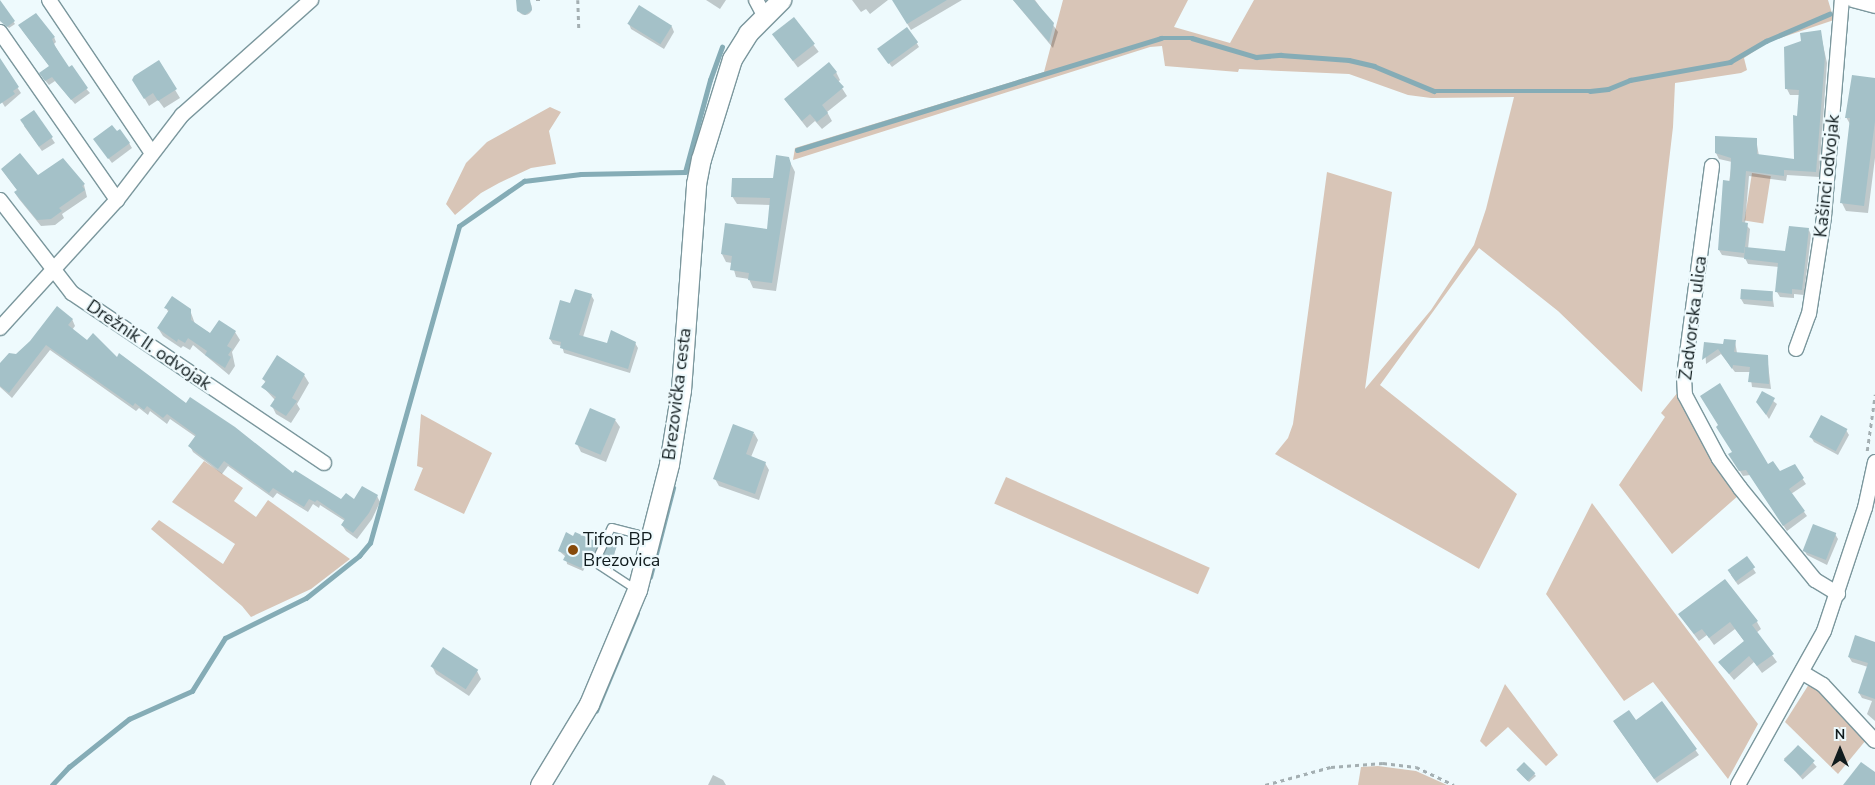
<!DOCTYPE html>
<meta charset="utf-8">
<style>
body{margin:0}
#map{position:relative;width:1875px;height:785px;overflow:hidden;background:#eefafd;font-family:"Nunito Sans",sans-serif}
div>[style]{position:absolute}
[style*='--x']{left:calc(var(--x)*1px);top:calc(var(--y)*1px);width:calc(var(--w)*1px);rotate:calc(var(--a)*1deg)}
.green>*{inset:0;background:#d8c5b7;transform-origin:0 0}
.shadow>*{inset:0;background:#0003;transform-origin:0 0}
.round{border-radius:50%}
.stream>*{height:4.5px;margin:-2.25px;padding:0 2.25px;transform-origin:2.25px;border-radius:2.25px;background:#85acb6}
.building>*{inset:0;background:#a4c1c8;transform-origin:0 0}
.path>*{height:2.5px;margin-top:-1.25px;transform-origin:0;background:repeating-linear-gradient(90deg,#a4afb2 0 4px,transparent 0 8px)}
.roads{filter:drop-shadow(1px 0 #7b979d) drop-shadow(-1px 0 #7b979d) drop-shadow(0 1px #7b979d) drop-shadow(0 -1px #7b979d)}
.lane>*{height:7px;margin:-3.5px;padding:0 3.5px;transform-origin:3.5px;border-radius:3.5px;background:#fff}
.street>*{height:14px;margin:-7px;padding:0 7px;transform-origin:7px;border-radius:7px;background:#fff}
.secondary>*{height:19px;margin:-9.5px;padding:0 9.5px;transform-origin:9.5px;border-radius:9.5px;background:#fff}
.dots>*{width:14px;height:14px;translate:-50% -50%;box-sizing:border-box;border:2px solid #eefafd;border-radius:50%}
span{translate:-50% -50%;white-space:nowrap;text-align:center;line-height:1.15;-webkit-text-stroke:4.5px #eefafd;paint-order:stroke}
.street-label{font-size:18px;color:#111c1e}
.poi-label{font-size:18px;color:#111c1e}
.left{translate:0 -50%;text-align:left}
.north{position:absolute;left:1815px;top:725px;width:50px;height:50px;-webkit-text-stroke:4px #eefafd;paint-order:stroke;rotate:0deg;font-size:14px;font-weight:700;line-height:20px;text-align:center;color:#111c1e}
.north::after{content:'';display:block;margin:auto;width:18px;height:22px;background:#111c1e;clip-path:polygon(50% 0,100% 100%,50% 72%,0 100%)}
</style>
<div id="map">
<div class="green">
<i style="clip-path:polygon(1063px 0,1188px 0,1174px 27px,1230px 43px,1254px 0,1828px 0,1834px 20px,1768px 42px,1744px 58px,1747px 70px,1741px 73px,1675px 83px,1673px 127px,1642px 392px,1558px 311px,1479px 248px,1380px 385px,1517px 494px,1479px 569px,1275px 454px,1288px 438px,1293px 424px,1327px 172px,1392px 192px,1365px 389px,1431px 310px,1474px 245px,1486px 209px,1514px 97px,1431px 98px,1408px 95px,1349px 74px,1239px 69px,1238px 72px,1165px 66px,1162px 46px,1150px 47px,793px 160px,795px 148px,1044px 72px)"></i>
<i style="clip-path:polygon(550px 107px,561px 112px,549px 131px,556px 164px,531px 168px,499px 183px,481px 193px,455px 215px,446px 204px,466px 163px,487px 142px)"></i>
<i style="left:1752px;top:173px;width:19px;height:48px;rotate:9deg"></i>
<i style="clip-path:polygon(1678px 392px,1699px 434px,1739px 495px,1672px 554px,1619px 485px,1665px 417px,1661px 413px)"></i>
<i style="clip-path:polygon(421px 414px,492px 453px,464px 514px,414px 490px,423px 468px,417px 466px)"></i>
<i style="clip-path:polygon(204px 461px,243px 488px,234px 501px,256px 517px,268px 500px,350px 559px,311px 589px,251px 617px,242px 606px,151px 529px,159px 520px,223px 564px,235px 544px,172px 502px)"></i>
<i style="left:1006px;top:477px;width:223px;height:29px;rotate:24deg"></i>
<i style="clip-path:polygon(1592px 503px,1758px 724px,1728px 779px,1653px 682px,1624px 701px,1546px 594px)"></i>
<i style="clip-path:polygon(1811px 681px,1866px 740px,1838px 774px,1785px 722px)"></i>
<i style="clip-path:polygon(1505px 684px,1558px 755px,1546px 766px,1508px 727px,1486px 747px,1480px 741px)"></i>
<i style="clip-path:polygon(1378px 766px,1416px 771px,1447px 785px,1358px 785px,1361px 767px)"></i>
</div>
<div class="shadow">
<i style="clip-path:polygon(706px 0,726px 0,720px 9px)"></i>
<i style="clip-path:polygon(852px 0,888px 0,870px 14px,866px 9px,861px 12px)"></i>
<i style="clip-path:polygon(893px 0,962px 0,911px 30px)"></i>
<i style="clip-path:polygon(1013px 0,1035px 0,1058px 32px,1053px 48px)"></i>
<i class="round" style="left:518px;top:1px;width:14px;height:14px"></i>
<i style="clip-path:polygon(639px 7px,672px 27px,674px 32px,664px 49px,631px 29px,629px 24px)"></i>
<i style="clip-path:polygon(5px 9px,15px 24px,9px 28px,0 19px,0 12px)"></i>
<i style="left:794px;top:19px;width:41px;height:26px;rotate:53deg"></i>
<i style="clip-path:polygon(22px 30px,54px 37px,56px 42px,54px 44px,68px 69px,90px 93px,75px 104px,55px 81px,49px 85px,43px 78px,50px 67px)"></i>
<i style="clip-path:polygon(1820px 31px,1827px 63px,1819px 177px,1787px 175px,1786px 181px,1749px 176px,1745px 224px,1750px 229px,1748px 249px,1786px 253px,1809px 230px,1811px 235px,1804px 295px,1794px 294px,1794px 298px,1780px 297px,1777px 292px,1779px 267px,1748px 264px,1745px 258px,1722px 255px,1719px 250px,1732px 162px,1719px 159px,1716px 153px,1756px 139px,1759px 156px,1795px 161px,1800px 95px,1790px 95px,1787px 89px,1802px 42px)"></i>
<i style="clip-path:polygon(916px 42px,919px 47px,892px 67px,882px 54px)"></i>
<i style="clip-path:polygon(158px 62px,180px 98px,164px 108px,158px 100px,149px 106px,134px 80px)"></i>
<i style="clip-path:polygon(3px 66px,21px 93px,5px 107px,0 99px,0 68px)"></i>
<i style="clip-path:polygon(836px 72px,840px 80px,838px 82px,847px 96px,827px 112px,832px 121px,822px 129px,815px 121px,807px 128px,785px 100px)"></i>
<i style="clip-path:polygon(1875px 80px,1875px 158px,1868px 213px,1846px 211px,1842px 203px,1850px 124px,1846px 117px)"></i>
<i style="clip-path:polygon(34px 112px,55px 143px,42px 151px,24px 126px)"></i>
<i style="clip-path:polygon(129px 143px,132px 148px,112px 163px,98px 144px)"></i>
<i style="clip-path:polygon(788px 158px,795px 172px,776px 291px,753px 288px,749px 279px,736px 277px,732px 263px,726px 262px,722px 254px,768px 230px,771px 205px,737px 204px,732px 196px,774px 180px)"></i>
<i style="clip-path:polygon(63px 159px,84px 185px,87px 197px,62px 214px,64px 218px,55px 225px,41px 226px,19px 199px,15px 193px,18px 191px,2px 170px,38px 177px)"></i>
<i style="clip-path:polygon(1772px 292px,1774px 307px,1744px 304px,1741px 299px)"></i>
<i style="clip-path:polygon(591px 295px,594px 300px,583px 337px,608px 344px,635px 343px,638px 348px,630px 373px,564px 353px,562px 346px,553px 344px,550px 339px,571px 305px)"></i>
<i style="clip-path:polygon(166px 308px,190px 310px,195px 324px,211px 334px,219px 321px,235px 332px,240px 340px,232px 352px,235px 366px,229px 375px,193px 345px,190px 350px,183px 346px,181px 348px,163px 336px,158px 328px,169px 313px)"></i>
<i style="clip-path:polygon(72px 319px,75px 326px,72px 330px,87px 342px,293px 475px,342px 501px,377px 496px,380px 502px,372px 519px,357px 539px,346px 531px,342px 525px,345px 521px,320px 505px,319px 508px,313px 504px,308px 512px,277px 493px,273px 498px,228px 466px,222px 474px,193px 452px,190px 446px,196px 437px,170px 419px,167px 424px,150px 411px,148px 415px,139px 408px,136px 411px,50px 350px,12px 398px,0 387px,0 366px)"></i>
<i style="clip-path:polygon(1735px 341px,1737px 353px,1767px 356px,1771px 389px,1752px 387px,1750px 372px,1735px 372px,1721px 354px,1706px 364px,1705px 344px,1724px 346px)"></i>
<i style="clip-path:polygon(304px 375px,309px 383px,297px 404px,300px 409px,291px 423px,276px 414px,272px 406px,275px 400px,263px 387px,266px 383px,263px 379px)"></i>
<i style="clip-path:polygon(1763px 393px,1777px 404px,1769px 419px,1761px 407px)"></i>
<i style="clip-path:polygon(615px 420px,620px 427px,606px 462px,581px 452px,577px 444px)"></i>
<i style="clip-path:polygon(1846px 430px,1849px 435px,1838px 455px,1814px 442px,1811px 437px)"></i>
<i style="clip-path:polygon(754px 433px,758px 440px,751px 457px,765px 463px,769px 470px,759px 500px,719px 486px,715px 479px)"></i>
<i style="clip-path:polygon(1730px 455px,1768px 466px,1779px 473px,1794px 466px,1806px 484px,1791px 494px,1807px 516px,1787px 531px,1750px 475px,1743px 476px)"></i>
<i style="clip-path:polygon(1835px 534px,1838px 539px,1827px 565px,1807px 555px,1804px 550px)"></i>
<i style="clip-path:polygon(574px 537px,594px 542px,600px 537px,602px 541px,593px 563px,587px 563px,583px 571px,567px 564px,566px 557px,559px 551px)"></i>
<i style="clip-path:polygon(616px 547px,613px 561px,605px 561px,603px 559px)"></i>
<i style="clip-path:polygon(1746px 558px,1756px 573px,1738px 585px,1731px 575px)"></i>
<i style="clip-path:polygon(1725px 580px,1757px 622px,1761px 629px,1756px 633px,1777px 662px,1762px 673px,1754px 662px,1734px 680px,1720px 663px,1745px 642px,1735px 629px,1714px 645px,1707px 635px,1699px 641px,1684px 621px)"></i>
<i style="clip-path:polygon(1875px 643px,1875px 721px,1867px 714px,1872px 701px,1862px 698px,1859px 693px,1868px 667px,1852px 662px,1849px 657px)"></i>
<i style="clip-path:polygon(432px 666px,477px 671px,481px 679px,469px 696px,436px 674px)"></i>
<i style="clip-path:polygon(1662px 703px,1699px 755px,1657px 783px,1614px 722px,1635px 722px)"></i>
<i style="left:1798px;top:746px;width:28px;height:19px;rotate:48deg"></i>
<i style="clip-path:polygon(1524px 763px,1536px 776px,1529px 782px,1519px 772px)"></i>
<i style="clip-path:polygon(713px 775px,723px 780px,726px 785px,708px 785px)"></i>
</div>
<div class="stream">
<i style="--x:797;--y:150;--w:381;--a:-17.1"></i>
<i style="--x:1161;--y:38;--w:31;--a:0"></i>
<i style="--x:1192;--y:38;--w:67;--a:16.5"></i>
<i style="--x:1256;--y:57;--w:25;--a:-5"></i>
<i style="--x:1281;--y:55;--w:68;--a:4.2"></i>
<i style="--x:1349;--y:60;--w:26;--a:13"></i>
<i style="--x:1374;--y:66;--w:65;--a:22.6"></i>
<i style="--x:1434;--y:91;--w:156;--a:0"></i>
<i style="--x:1590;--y:91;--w:18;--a:-6"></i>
<i style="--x:1608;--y:89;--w:24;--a:-22"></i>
<i style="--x:1630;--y:80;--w:102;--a:-10.2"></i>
<i style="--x:1730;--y:62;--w:42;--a:-30.3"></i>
<i style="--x:1766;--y:41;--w:69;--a:-23.2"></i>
<i style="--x:650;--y:577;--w:92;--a:-75.5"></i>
<i style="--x:596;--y:711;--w:106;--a:-67.3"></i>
<i style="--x:52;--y:785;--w:25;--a:-47"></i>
<i style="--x:69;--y:767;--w:77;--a:-38.7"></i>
<i style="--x:129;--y:719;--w:69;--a:-24"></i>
<i style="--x:192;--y:691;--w:62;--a:-58.1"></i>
<i style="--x:225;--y:638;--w:90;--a:-26.3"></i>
<i style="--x:306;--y:598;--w:68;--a:-38.4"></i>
<i style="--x:359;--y:556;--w:17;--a:-50"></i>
<i style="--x:370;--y:543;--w:329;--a:-74.3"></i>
<i style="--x:459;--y:226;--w:79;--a:-34.7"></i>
<i style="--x:524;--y:181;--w:57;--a:-7"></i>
<i style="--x:581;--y:174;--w:104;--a:-1.1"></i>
<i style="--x:685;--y:172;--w:95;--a:-74.8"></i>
<i style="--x:710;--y:80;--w:35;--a:-70"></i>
</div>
<div class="building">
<i style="clip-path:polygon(0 0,15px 21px,7px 27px,0 21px)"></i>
<i style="clip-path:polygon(516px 0,530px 0,532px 10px,525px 15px,517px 11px)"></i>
<i style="clip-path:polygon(892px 0,947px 0,907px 24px)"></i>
<i style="clip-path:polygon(1013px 0,1034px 0,1054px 23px,1049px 42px)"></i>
<i style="left:639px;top:5px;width:39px;height:22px;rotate:32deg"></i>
<i style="clip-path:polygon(36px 13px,55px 37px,52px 39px,55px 46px,69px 67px,72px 65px,88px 88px,71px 100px,52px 77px,45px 81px,39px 73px,49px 66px,18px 25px)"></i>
<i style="left:794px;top:17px;width:34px;height:28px;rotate:52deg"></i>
<i style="left:907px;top:27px;width:19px;height:37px;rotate:54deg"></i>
<i style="clip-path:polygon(1821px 30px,1825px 57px,1816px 172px,1784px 170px,1784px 176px,1746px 171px,1742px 222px,1748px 223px,1744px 253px,1718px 250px,1723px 180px,1730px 181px,1731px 158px,1715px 153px,1715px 136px,1757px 138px,1757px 154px,1794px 159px,1793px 115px,1797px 116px,1799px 90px,1785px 89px,1784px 47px,1801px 41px,1800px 33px)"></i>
<i style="clip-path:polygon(0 58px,19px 87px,13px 91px,15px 94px,0 104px)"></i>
<i style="clip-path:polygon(159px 60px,177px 89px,158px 101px,153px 93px,144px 99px,132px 80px,134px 76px)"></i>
<i style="clip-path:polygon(829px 62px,837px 72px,833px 75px,844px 87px,822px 105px,828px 113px,817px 122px,810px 114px,802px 121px,784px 99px)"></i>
<i style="clip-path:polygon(1852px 75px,1875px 78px,1875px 121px,1864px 206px,1840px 203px,1850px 118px,1845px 118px)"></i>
<i style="left:34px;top:110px;width:33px;height:17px;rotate:55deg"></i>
<i style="clip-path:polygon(112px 125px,117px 131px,120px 129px,130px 143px,108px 159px,93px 139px)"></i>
<i style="clip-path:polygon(20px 153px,38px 175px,63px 158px,85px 184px,82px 186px,85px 190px,59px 208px,62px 211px,51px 219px,37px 220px,14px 192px,17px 190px,1px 169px)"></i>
<i style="clip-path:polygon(776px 155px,789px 157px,791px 164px,772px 283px,748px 280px,749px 273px,730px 270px,732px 256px,721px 254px,725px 223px,767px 229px,770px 198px,731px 197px,732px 178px,773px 178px)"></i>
<i style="clip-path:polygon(1789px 226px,1809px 228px,1802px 290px,1792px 289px,1792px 294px,1775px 292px,1778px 263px,1744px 259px,1745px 247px,1785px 251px)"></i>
<i style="clip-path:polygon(575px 289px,592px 294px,579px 335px,607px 343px,611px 330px,636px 342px,628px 369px,560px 348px,561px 342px,549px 339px,560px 300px,570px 303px)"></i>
<i style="left:1741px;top:289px;width:32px;height:10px;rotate:4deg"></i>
<i style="clip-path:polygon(172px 296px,191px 309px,191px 320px,210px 333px,219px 320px,236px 331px,227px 346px,232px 349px,228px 355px,231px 357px,225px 368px,205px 355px,207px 351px,188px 338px,185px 343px,178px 339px,177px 342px,157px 328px,169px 310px,164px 308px)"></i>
<i style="clip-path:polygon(57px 306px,73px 319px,68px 325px,87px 340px,93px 333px,117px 357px,119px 353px,186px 403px,190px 397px,235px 427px,293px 473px,295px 470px,341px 499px,346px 493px,354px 499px,362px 486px,378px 495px,369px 513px,353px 533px,341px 525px,345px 519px,317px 500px,315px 502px,309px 499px,304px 507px,273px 488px,269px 493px,224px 461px,218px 469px,188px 446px,196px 435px,167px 414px,163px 418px,147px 406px,144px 410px,135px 403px,133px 406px,46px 345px,9px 393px,0 386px,0 363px,9px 353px,16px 354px,30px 341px)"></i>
<i style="clip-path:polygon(1724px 339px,1736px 340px,1734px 352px,1768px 355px,1769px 384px,1748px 382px,1750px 367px,1733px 365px,1732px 369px,1718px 349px,1702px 360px,1704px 342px,1723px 344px)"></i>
<i style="clip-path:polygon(277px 355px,305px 374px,292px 398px,297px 401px,286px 416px,270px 406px,276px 397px,261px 387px,266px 381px,262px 379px)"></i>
<i style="clip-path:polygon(1720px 383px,1768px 464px,1773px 461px,1780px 471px,1795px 464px,1804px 478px,1789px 489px,1805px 511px,1783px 526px,1746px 470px,1739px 471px,1728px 454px,1732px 452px,1716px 427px,1718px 425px,1700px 396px)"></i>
<i style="clip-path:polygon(1762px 391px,1775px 398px,1766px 415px,1756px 402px)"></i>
<i style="left:590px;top:408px;width:28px;height:39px;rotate:23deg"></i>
<i style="left:1821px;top:415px;width:30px;height:25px;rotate:28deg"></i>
<i style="clip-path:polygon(733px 424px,754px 432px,746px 454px,766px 462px,755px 494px,713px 479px)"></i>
<i style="left:1813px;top:524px;width:25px;height:29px;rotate:21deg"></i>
<i style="clip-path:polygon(566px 532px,573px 536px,575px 532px,593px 540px,595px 536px,601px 536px,591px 559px,585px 559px,581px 568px,563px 560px,566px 554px,558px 551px)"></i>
<i style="clip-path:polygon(611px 539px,617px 546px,612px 559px,602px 559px)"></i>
<i style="left:1747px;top:556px;width:14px;height:24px;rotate:54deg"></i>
<i style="clip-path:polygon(1725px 579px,1758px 621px,1752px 625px,1774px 654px,1757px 666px,1749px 656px,1729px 674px,1718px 662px,1744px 641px,1730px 622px,1709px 638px,1702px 629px,1694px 634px,1678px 614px)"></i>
<i style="clip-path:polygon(1855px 635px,1875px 642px,1875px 699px,1858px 693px,1868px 663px,1848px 657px)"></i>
<i style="left:443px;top:647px;width:42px;height:23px;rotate:33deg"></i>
<i style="clip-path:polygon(1662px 701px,1697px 749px,1654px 779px,1613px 721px,1629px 710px,1636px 720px)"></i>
<i style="left:1798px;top:745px;width:23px;height:21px;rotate:43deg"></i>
<i style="left:1524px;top:762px;width:16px;height:11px;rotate:45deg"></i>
<i style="clip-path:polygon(1861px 762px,1875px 772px,1875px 785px,1843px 785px)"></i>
</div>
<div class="path">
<i style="--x:536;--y:0;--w:4;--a:0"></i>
<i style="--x:578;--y:0;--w:31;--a:88"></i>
<i style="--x:1867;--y:451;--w:57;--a:-81.9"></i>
<i style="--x:1265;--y:785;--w:68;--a:-15.3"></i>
<i style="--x:1331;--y:767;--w:52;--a:-4.4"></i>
<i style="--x:1383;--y:763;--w:33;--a:7"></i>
<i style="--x:1416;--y:767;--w:42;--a:25.3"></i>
</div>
<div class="roads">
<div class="lane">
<i style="--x:637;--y:590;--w:45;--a:-146.7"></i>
<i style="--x:599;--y:565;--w:7;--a:-117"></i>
<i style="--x:596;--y:559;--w:35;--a:-65"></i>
<i style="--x:611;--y:527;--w:40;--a:14.4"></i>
</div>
<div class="street">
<i style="--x:49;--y:0;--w:183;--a:56.1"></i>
<i style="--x:756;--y:0;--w:17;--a:62"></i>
<i style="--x:1853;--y:0;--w:23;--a:15"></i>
<i style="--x:0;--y:32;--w:205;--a:55.1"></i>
<i style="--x:1712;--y:166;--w:213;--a:97.6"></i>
<i style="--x:1684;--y:377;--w:18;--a:87"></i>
<i style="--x:1685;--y:395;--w:72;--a:62"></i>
<i style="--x:1719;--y:459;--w:36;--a:54"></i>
<i style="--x:1740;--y:488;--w:119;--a:50.8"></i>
<i style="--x:1815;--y:580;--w:27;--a:31"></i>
<i style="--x:0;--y:200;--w:118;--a:52.3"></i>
<i style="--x:72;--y:293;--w:304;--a:34"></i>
<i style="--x:0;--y:328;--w:173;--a:-47.6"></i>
<i style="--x:117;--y:200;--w:107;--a:-52.6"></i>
<i style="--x:182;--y:115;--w:173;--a:-41.7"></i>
<i style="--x:1796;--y:349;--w:37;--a:-70"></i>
<i style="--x:1809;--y:314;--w:98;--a:-81.2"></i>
<i style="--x:1824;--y:217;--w:218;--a:-85.3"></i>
<i style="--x:1803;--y:673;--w:23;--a:31"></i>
<i style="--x:1823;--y:685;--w:76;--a:47.1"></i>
<i style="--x:1738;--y:785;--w:176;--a:-60.8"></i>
<i style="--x:1824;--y:631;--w:130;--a:-71.6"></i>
<i style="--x:1865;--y:508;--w:47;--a:-77.7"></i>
</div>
<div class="secondary">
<i style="--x:540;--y:785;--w:95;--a:-58.8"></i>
<i style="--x:589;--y:704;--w:124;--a:-67.2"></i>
<i style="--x:637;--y:590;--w:130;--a:-75.7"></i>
<i style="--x:669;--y:464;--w:75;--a:-80.8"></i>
<i style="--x:681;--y:390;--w:207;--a:-85.8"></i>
<i style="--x:696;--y:184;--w:25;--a:-79"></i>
<i style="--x:701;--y:159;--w:105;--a:-72.8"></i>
<i style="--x:732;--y:59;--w:31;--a:-58"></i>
<i style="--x:748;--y:33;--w:47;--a:-45"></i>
</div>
</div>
<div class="dots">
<i style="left:573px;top:550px;background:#874a0b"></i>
</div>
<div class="street-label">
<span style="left:1827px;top:176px;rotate:-84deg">Kašinci odvojak</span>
<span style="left:1693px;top:318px;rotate:-83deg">Zadvorska ulica</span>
<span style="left:149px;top:345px;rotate:34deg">Drežnik II. odvojak</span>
<span style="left:677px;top:394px;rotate:-83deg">Brezovička cesta</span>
</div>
<div class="poi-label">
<span class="left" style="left:583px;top:550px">Tifon BP<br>Brezovica</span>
</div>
<div class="north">N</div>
</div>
